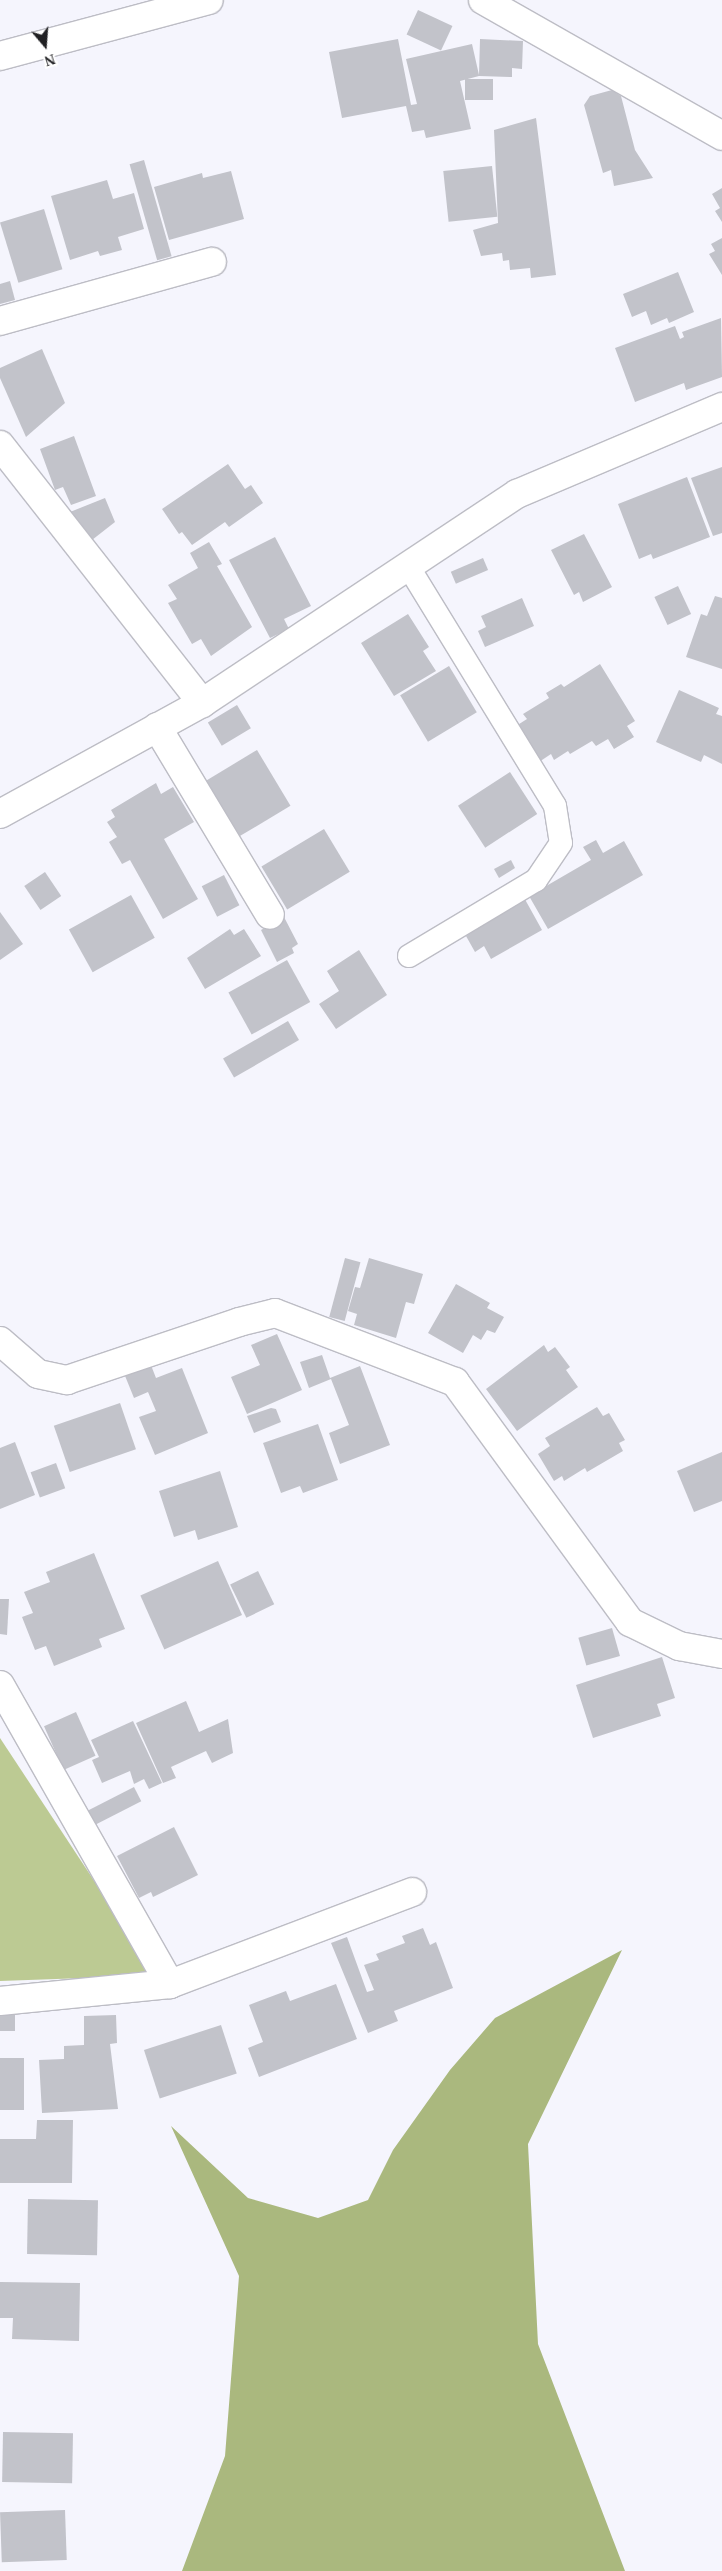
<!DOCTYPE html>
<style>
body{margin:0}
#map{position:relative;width:722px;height:2571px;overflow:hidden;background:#f5f5fd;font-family:Georgia,serif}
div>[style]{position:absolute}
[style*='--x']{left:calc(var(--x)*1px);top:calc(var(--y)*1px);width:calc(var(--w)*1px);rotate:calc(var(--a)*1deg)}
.green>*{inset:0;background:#bcca93}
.forest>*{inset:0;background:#aab87e}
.building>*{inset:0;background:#c2c3ca;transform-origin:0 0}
.roads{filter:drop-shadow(1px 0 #bdbdc5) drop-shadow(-1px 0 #bdbdc5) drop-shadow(0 1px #bdbdc5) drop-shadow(0 -1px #bdbdc5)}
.service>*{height:22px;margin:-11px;padding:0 11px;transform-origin:11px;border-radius:11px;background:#fff}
.minor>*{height:28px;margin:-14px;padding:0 14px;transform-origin:14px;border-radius:14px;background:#fff}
span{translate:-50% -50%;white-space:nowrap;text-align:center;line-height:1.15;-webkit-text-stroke:4px #fff;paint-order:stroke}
.north{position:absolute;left:20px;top:20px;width:50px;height:50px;-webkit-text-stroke:4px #fff;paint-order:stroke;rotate:162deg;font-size:14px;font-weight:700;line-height:20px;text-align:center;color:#202023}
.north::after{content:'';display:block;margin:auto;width:18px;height:22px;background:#202023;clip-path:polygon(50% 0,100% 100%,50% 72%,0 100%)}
</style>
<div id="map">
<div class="green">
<i style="clip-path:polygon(0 1738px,151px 1967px,141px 1976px,0 1981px)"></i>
</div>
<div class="forest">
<i style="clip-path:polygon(622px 1950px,528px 2144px,538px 2344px,625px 2571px,182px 2571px,225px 2456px,239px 2276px,171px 2126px,248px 2198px,318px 2218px,368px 2200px,393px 2150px,450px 2070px,495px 2018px)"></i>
</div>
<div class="building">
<i style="left:418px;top:10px;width:38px;height:27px;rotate:25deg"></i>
<i style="clip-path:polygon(398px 39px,411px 105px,417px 104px,406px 59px,472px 44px,479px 75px,480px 39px,523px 41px,522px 69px,512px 68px,512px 77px,479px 76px,460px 81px,471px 129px,426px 138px,424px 130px,412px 132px,406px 106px,342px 118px,329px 52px)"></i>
<i style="left:465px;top:79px;width:28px;height:21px"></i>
<i style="clip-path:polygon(612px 90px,621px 96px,635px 150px,653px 178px,614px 186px,611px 170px,603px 173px,584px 105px,590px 96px)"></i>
<i style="clip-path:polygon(536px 118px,556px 275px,531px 278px,530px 268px,510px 270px,509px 260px,503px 261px,502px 253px,481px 256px,473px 230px,498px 223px,494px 130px)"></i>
<i style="left:144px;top:160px;width:100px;height:15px;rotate:74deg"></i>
<i style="left:492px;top:166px;width:51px;height:49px;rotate:84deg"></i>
<i style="clip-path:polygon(231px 171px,244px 219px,169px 240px,154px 187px,202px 173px,203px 178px)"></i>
<i style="clip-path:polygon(107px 180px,113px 199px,134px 193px,144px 229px,118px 237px,122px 250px,100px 256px,98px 251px,70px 260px,51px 196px)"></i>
<i style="clip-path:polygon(722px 188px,722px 222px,715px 211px,720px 208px,712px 194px)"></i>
<i style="left:44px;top:209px;width:63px;height:46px;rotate:73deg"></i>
<i style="clip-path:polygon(722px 238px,722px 275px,709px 254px,715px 251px,711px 244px)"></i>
<i style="clip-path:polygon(678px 272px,694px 312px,669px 323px,667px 318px,651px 325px,646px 311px,632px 317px,623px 294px)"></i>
<i style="clip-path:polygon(10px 281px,15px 300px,0 304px,0 284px)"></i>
<i style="clip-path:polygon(721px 318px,722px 377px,686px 390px,684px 383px,635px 402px,615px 348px,675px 326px,680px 339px,684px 337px,682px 332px)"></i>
<i style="clip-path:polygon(42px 349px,65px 403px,26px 437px,0 378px,0 368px)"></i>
<i style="clip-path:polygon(74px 436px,96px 496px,71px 505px,63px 487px,55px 490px,40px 449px)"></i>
<i style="clip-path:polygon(228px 464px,245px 489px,251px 485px,263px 503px,229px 527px,225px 522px,192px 545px,182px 532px,179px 534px,162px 509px)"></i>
<i style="clip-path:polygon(722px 467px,722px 533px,713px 536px,691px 478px)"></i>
<i style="clip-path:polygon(687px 477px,710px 537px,653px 559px,651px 554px,639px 559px,618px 504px)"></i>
<i style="clip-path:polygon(105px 498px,115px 522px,92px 540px,70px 512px)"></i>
<i style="clip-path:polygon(584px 534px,612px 587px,583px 602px,579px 592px,574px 595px,551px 550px)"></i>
<i style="clip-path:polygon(275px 537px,311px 606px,284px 619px,289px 629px,270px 638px,229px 560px)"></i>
<i style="clip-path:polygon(209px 542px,222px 564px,217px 566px,252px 627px,211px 656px,201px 639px,192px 644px,168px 603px,177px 599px,168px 585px,198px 568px,190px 553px)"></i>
<i style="left:483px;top:558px;width:13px;height:35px;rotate:67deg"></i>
<i style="left:678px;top:586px;width:31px;height:26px;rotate:65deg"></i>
<i style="clip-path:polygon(715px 596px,722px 598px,722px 669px,686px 657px,701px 614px,707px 616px)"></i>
<i style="clip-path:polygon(522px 598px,534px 626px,485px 647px,478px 631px,486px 627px,481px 616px)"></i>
<i style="clip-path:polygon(408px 614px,429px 647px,423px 651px,436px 671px,394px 696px,361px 643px)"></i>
<i style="clip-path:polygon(600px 664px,635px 721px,627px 726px,634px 737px,614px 749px,608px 739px,596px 746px,592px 741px,570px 754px,568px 751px,554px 760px,551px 754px,539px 762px,516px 726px,527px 719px,523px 714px,549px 698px,546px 693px,561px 684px,564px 687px)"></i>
<i style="left:449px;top:666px;width:54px;height:57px;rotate:59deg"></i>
<i style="clip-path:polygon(679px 690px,719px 708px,716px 714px,722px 716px,722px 764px,704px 755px,701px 762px,656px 742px)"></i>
<i style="left:237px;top:705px;width:27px;height:34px;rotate:59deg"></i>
<i style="left:257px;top:750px;width:65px;height:59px;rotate:59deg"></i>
<i style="left:510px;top:772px;width:50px;height:62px;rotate:57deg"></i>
<i style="clip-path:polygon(156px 783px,161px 794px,173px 787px,194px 822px,164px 839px,198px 899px,163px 919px,130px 860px,122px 864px,109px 842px,117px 837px,107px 822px,115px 817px,111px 810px)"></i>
<i style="left:324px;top:829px;width:50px;height:73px;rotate:59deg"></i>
<i style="clip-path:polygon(596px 840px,603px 853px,624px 841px,643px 875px,548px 929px,529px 896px,591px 860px,583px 847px)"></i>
<i style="clip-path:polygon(511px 860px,515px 868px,499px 878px,494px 869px)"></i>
<i style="left:45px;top:872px;width:29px;height:25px;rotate:56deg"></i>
<i style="left:224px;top:875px;width:34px;height:25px;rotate:63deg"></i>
<i style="clip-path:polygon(522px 894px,542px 930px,491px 959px,484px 946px,475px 952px,466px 936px,477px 929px,473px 922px)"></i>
<i style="left:131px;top:895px;width:49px;height:71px;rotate:61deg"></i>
<i style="clip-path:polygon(0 912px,23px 944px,0 960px)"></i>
<i style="clip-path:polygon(284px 917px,298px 944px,292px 948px,294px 953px,277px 962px,261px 930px)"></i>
<i style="clip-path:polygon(230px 929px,234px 935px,244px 929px,261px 956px,205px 989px,187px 958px)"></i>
<i style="clip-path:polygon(359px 950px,387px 995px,336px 1029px,319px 1004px,339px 991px,327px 971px)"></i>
<i style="left:287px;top:960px;width:48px;height:67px;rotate:61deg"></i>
<i style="left:288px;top:1021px;width:22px;height:75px;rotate:60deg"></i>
<i style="left:345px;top:1258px;width:16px;height:61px;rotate:15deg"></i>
<i style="clip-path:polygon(369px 1258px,423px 1274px,414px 1304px,406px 1302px,396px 1338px,354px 1325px,357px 1314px,348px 1311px,355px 1287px,360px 1288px)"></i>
<i style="clip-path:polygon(456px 1284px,490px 1303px,487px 1308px,504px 1317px,495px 1333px,487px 1330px,481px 1340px,473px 1335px,463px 1353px,428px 1333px)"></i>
<i style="clip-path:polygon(277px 1334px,302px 1390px,247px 1414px,231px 1377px,260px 1365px,251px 1345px)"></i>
<i style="clip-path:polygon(544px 1345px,548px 1352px,555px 1347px,570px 1367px,566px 1370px,578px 1387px,517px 1431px,486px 1389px)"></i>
<i style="clip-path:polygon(147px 1355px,156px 1378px,182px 1368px,208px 1433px,155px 1455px,139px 1417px,156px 1411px,148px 1392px,134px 1398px,121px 1366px)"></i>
<i style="clip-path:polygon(322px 1355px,330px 1378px,360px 1366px,390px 1445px,340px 1464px,329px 1433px,349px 1425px,331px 1379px,309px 1388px,300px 1362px)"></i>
<i style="left:120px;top:1403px;width:49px;height:70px;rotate:71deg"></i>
<i style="clip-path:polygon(597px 1407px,603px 1416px,609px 1413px,625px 1440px,619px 1443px,623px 1451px,587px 1472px,585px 1468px,564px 1481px,562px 1476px,554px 1481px,538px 1454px,550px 1446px,545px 1438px)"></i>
<i style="clip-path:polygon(271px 1408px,276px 1409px,281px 1422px,254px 1433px,247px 1416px)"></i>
<i style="clip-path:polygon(318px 1424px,338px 1480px,303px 1493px,300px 1486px,281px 1493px,263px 1443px)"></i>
<i style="clip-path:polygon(15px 1442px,35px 1495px,0 1509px,0 1448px)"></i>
<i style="clip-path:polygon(722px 1452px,722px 1501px,694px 1512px,677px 1471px)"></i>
<i style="left:56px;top:1463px;width:27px;height:27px;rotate:70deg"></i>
<i style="clip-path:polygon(220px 1471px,238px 1527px,198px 1540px,195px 1530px,174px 1537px,159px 1491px)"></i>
<i style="clip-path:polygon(94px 1553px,125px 1629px,99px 1639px,102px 1647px,54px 1666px,46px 1646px,35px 1650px,22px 1617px,33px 1613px,24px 1592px,50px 1582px,46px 1572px)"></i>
<i style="left:218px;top:1561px;width:59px;height:85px;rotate:66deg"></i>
<i style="left:258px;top:1571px;width:37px;height:31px;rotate:64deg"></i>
<i style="clip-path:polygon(0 1599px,9px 1599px,7px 1635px,0 1634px)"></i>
<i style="left:612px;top:1628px;width:29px;height:35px;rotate:74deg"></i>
<i style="clip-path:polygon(662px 1657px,675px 1698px,657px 1704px,661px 1716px,593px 1738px,576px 1685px)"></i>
<i style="clip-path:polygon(186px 1701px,199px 1732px,228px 1719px,233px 1753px,212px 1763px,206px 1751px,171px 1767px,176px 1778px,163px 1783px,136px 1723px)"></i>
<i style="left:76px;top:1712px;width:48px;height:35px;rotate:66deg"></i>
<i style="clip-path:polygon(133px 1721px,162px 1783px,149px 1789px,144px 1779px,134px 1784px,130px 1771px,102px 1783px,92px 1760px,99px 1757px,91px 1740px)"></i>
<i style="left:134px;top:1787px;width:16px;height:56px;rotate:63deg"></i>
<i style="clip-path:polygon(174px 1827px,198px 1875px,153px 1897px,151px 1892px,139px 1898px,117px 1856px)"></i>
<i style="clip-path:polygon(423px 1928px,430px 1945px,436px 1942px,453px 1988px,394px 2011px,398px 2021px,368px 2033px,331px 1943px,347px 1937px,367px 1992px,374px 1990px,364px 1965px,379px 1960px,376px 1954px,405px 1943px,402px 1936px)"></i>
<i style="clip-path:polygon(336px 1984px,357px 2039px,259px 2077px,248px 2048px,263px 2042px,249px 2005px,286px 1991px,290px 2001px)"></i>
<i style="left:0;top:2010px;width:15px;height:21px"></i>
<i style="clip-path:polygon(116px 2015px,117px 2043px,110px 2044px,118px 2109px,42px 2113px,39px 2060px,64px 2059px,64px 2046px,84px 2045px,84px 2016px)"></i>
<i style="left:221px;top:2025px;width:51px;height:81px;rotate:72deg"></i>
<i style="left:0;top:2058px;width:24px;height:52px"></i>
<i style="clip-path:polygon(37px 2120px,73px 2120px,72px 2183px,0 2183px,0 2139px,36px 2139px)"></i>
<i style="left:28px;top:2199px;width:70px;height:55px;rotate:1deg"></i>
<i style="clip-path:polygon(0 2282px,80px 2283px,79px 2341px,12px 2339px,13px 2318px,0 2318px)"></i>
<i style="left:3px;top:2432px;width:70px;height:50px;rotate:1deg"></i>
<i style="left:65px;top:2510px;width:50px;height:65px;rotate:88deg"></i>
</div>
<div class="roads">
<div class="service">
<i style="--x:408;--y:566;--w:281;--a:58.5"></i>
<i style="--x:555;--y:806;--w:37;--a:81"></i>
<i style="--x:561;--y:843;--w:45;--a:124"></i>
<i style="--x:536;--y:880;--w:148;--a:149.1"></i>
</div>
<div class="minor">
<i style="--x:483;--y:0;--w:275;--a:29.6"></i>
<i style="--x:0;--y:56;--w:216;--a:-15"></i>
<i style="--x:0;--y:321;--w:220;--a:-15.6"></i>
<i style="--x:0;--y:445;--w:328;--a:51.9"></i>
<i style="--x:157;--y:727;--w:219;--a:59"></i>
<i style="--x:0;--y:814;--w:230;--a:-28.8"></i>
<i style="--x:202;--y:703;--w:378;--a:-33.6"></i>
<i style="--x:517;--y:494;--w:223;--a:-23"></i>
<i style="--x:0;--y:1341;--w:50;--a:41"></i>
<i style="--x:38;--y:1374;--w:30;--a:12"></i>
<i style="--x:67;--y:1380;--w:182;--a:-18.6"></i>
<i style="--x:239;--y:1322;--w:37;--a:-14"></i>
<i style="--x:275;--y:1313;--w:193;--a:21"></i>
<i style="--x:455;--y:1382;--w:297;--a:53.9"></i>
<i style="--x:630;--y:1622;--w:55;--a:26.1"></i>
<i style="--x:679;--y:1646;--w:44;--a:10.5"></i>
<i style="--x:0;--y:1685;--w:344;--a:60.4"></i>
<i style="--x:0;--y:2001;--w:171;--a:-5.7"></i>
<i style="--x:170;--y:1984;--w:259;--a:-20.8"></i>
</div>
</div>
<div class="north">N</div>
</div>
